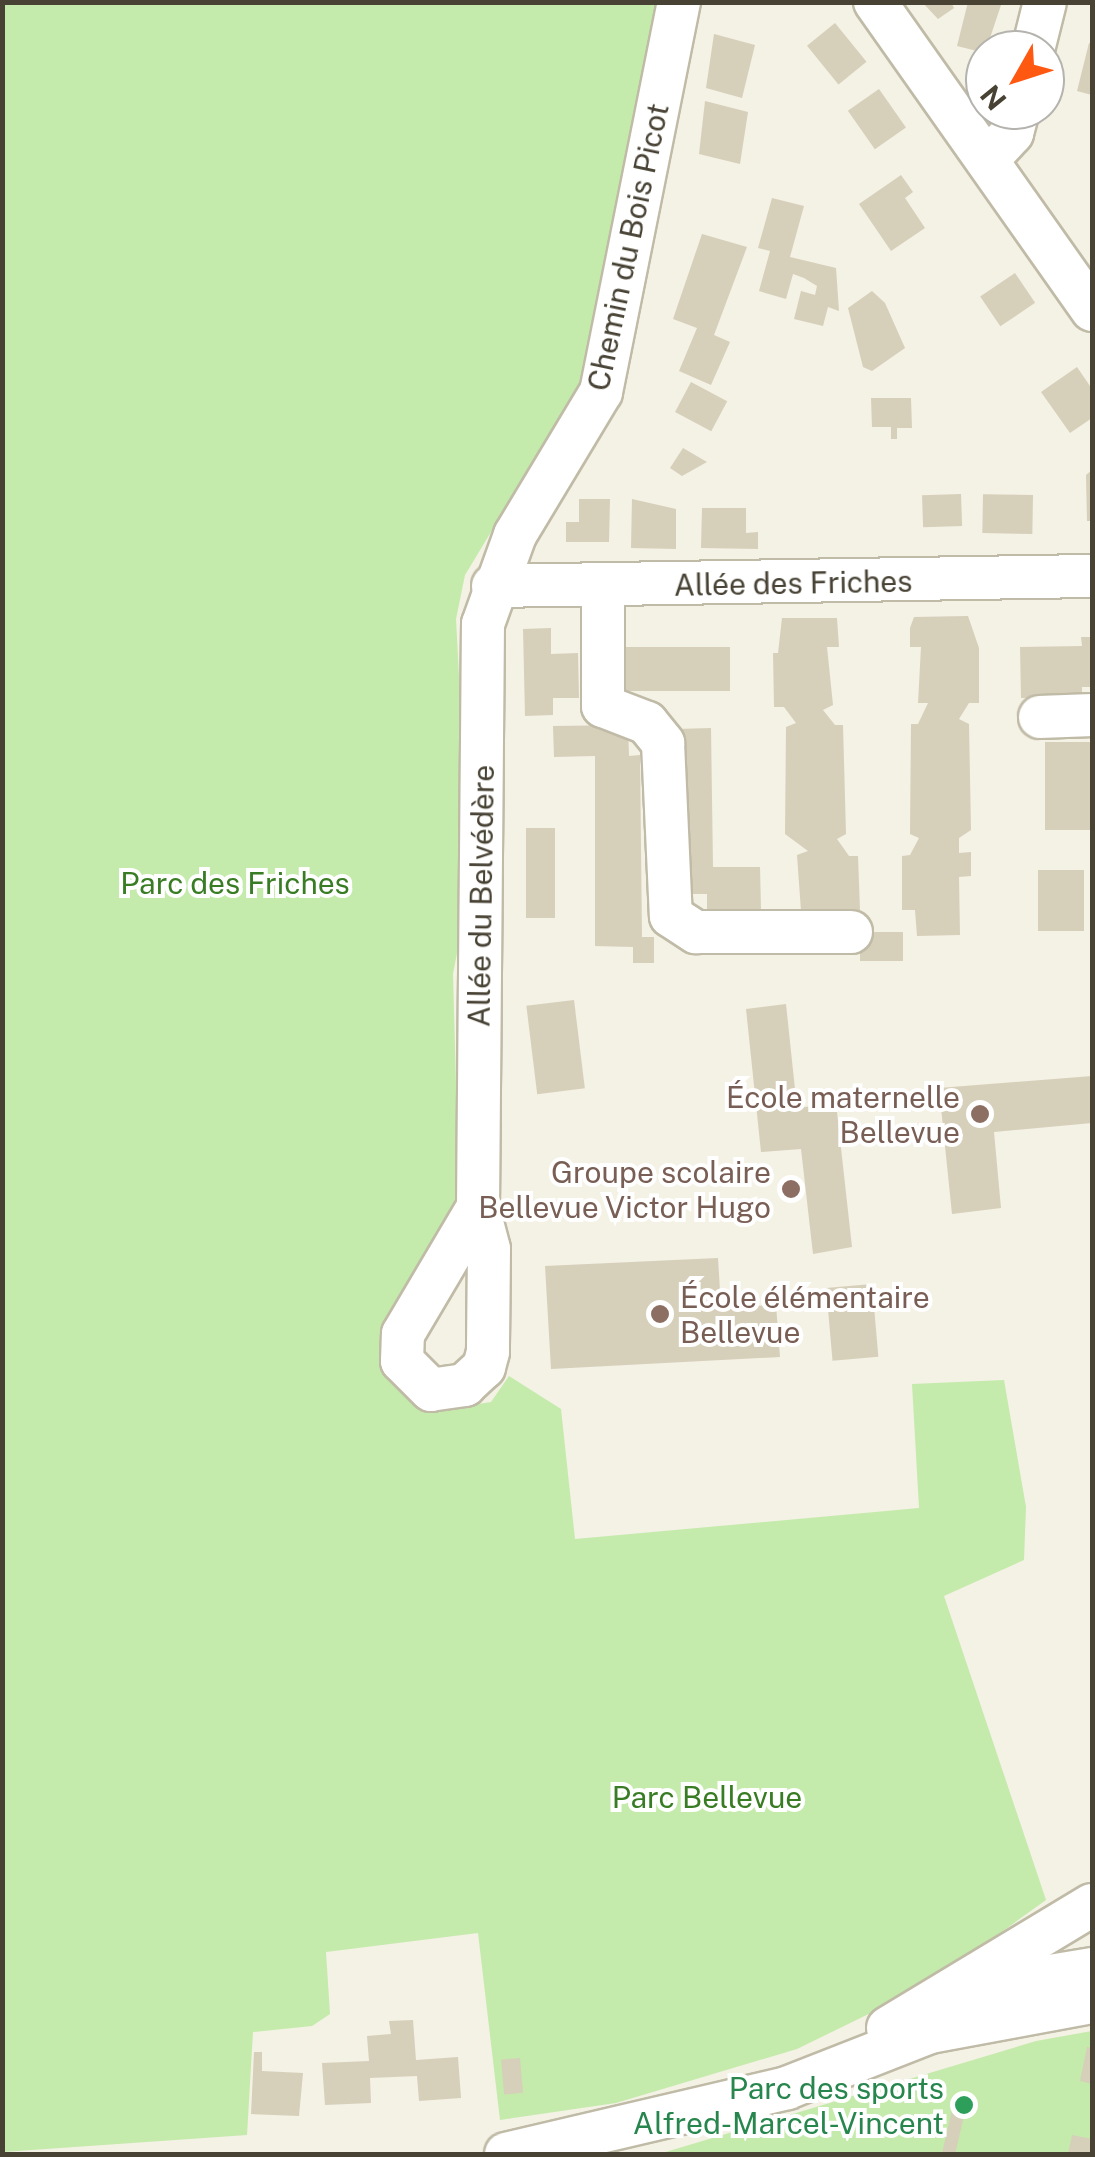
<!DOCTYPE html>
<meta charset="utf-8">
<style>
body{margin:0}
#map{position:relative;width:1095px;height:2157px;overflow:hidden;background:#f4f1e5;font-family:"Public Sans",sans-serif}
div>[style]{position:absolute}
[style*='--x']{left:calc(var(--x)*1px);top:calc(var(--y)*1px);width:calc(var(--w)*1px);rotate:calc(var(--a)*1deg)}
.green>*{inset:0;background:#c4ebab}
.building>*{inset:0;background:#d6cfba;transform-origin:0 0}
.roads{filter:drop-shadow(2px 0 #c0bba7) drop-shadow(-2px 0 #c0bba7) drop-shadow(0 2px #c0bba7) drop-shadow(0 -2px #c0bba7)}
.minor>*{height:42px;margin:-21px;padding:0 21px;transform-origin:21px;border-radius:21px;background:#fff}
.dots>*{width:28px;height:28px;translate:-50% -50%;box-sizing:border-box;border:5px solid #fff;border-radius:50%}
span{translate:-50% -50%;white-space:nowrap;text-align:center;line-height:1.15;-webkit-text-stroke:8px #fff;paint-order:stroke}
.street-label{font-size:30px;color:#474234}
.park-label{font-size:30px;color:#387c23}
.education-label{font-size:30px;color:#785e54}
.right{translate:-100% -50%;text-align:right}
.left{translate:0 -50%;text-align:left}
.leisure-label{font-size:30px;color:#27864d}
.frame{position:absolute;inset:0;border:5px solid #474234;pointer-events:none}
.north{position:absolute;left:965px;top:30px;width:100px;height:100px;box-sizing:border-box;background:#fff;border:2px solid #b5b3ae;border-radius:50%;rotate:231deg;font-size:28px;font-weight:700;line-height:40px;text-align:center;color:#474234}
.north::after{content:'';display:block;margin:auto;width:35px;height:45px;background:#ff5811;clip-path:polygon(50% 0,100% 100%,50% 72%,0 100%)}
</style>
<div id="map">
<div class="green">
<i style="clip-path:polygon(2px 3px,666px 3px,592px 365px,465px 575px,456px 619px,470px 885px,453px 974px,459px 1193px,383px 1346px,395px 1386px,440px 1410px,491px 1402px,509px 1376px,561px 1409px,575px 1539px,919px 1508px,912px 1384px,1004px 1380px,1026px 1507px,1024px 1560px,944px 1596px,1046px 1900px,928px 1985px,797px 2049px,616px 2103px,500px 2120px,478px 1933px,326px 1952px,330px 2014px,312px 2026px,253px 2032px,247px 2135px,3px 2152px)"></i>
<i style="clip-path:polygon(1092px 2031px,1092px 2154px,659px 2154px,1036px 2041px)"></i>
</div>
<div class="building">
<i style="clip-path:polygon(922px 2px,951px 2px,954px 8px,938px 19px)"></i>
<i style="clip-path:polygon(968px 2px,1002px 2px,985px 53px,957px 46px)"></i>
<i style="left:835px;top:23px;width:50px;height:36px;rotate:51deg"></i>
<i style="clip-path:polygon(714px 34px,755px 45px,742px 98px,706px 88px)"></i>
<i style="clip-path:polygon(1089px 43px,1092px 44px,1092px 95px,1077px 91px)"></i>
<i style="left:879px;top:89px;width:47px;height:38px;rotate:55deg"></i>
<i style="clip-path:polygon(705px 101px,748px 112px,740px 164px,699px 154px)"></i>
<i style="clip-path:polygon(901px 175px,913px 192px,905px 198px,925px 228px,891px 251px,859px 204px)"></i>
<i style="clip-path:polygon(772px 198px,804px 206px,790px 257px,836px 268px,839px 311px,828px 307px,823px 326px,794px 319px,801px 291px,815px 295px,817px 286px,804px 278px,793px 274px,786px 299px,759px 291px,770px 251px,758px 248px)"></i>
<i style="clip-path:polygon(702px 234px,747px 247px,714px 335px,730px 342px,711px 385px,679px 371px,697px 328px,673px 319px)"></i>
<i style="left:1015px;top:273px;width:36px;height:42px;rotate:56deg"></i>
<i style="clip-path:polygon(872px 291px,885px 303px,905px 348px,872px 371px,863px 367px,848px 308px)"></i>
<i style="clip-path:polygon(1077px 367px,1092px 389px,1092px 418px,1070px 433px,1041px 392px)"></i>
<i style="left:691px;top:382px;width:41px;height:34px;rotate:28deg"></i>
<i style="clip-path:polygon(871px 398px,911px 398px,912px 428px,897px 428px,897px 439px,891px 439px,891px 427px,872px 427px)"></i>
<i style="clip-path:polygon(683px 448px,707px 462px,682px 476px,670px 468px)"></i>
<i style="clip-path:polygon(1092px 470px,1092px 521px,1087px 521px,1086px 475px)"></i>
<i style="left:961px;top:494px;width:32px;height:39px;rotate:88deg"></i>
<i style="left:1033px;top:495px;width:39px;height:50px;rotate:91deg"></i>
<i style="clip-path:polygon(579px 499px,610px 499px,609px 542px,566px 542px,566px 522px,579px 522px)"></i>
<i style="clip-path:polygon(632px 499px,676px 509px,676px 549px,631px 548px)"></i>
<i style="clip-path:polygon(702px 508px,746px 508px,746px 533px,758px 532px,758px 549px,701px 548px)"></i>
<i style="clip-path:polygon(968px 616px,979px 648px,979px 703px,969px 703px,959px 719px,969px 724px,971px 830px,959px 838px,959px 853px,971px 852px,971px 876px,959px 877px,960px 935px,917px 936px,915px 910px,902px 910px,902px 856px,910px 855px,919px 838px,910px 834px,911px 724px,918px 724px,928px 703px,918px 703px,921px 647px,910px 647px,910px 628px,914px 617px)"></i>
<i style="clip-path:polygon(782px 618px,837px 618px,839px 647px,827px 647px,833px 705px,823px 710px,835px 725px,843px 725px,846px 834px,837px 839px,849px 856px,858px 856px,860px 910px,801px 911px,797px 855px,808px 851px,785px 834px,786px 727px,796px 723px,784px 707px,774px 707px,773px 653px,778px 653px)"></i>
<i style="clip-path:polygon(551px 628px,551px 654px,578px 653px,579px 698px,553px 698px,553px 715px,525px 716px,523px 629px)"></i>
<i style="clip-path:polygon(1081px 637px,1092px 637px,1092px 687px,1082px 687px,1082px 697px,1021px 698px,1020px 647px,1082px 646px)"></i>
<i style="left:730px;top:647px;width:44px;height:110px;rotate:90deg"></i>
<i style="clip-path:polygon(628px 725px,629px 756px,640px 755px,642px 937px,654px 937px,654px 963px,633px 963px,633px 947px,595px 946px,595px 756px,554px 757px,553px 726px)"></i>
<i style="clip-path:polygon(711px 728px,713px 867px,760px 867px,761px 911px,707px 912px,707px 894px,679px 894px,677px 729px)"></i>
<i style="left:1092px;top:742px;width:88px;height:47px;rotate:90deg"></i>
<i style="left:526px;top:828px;width:29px;height:90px"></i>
<i style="left:1038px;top:870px;width:46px;height:61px"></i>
<i style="left:903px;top:932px;width:29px;height:43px;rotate:90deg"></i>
<i style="left:574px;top:1000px;width:89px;height:48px;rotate:83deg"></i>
<i style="clip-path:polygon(786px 1004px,797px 1108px,836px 1103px,852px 1247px,813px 1254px,801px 1149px,761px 1152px,746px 1009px)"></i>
<i style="clip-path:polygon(1092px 1076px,1092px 1123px,994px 1132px,1001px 1208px,952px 1214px,939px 1088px)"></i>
<i style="clip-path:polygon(718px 1258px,721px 1307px,776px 1305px,780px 1357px,551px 1369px,545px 1266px)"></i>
<i style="left:872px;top:1284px;width:73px;height:46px;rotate:85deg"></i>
<i style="clip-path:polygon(413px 2020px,416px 2060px,458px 2057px,461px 2098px,419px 2101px,417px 2076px,370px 2078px,371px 2103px,325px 2105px,322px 2063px,369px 2061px,367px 2036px,391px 2034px,389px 2021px)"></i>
<i style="clip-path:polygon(1087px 2047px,1092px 2048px,1092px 2084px,1080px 2081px)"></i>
<i style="clip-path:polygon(254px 2052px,262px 2052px,262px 2071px,303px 2073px,299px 2116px,251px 2114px)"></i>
<i style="left:520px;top:2058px;width:35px;height:19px;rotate:85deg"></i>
<i style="left:952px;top:2110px;width:13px;height:43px;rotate:13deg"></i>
<i style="clip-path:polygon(1072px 2135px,1092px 2139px,1092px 2154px,1068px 2154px)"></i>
</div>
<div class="roads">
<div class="minor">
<i style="--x:875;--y:2;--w:377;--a:54.8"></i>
<i style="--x:1033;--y:50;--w:49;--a:-76"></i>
<i style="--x:987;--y:160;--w:37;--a:-47"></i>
<i style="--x:1012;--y:133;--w:24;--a:-75"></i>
<i style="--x:493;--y:586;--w:599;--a:-0.96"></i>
<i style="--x:603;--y:587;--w:119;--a:90"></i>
<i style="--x:603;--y:706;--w:47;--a:21.1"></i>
<i style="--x:647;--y:723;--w:26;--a:51"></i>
<i style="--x:663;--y:743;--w:173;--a:87.4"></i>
<i style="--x:671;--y:916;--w:30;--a:33"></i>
<i style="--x:696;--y:932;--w:155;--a:0"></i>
<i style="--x:1040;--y:717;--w:52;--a:-2.2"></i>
<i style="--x:478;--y:1207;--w:583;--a:-89.51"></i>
<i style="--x:483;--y:624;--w:95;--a:-70.2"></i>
<i style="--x:515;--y:535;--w:167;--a:-59"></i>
<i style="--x:601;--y:392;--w:398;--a:-78.7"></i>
<i style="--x:478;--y:1207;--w:43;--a:75.3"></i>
<i style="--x:489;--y:1249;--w:103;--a:90.6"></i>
<i style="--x:488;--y:1352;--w:16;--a:105"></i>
<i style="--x:484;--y:1367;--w:26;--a:137"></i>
<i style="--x:465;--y:1385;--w:34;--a:172"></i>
<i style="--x:431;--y:1390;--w:41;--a:-135"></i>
<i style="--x:402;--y:1361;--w:27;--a:-88"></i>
<i style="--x:403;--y:1334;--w:147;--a:-59.4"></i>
<i style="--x:972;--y:1989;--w:122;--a:-9.5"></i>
<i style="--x:888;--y:2028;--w:238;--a:-31.1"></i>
<i style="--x:506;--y:2154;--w:289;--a:-13.2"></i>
<i style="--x:787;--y:2088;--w:154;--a:-21.4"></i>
<i style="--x:930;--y:2032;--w:165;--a:-10.5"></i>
</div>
</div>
<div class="dots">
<i style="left:980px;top:1114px;background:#8d6e63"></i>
<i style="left:791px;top:1189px;background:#8d6e63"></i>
<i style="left:660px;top:1314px;background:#8d6e63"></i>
<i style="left:964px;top:2105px;background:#2e9e5b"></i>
</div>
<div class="street-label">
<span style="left:628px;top:247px;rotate:-78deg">Chemin du Bois Picot</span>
<span style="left:793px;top:583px;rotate:-1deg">Allée des Friches</span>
<span style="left:481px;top:896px;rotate:-89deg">Allée du Belvédère</span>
</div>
<div class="park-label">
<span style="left:235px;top:883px">Parc des Friches</span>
<span style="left:707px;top:1797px">Parc Bellevue</span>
</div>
<div class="education-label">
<span class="right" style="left:960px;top:1114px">École maternelle<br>Bellevue</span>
<span class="right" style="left:771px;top:1189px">Groupe scolaire<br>Bellevue Victor Hugo</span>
<span class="left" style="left:680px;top:1314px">École élémentaire<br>Bellevue</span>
</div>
<div class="leisure-label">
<span class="right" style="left:944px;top:2105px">Parc des sports<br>Alfred-Marcel-Vincent</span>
</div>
<div class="frame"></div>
<div class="north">N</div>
</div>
